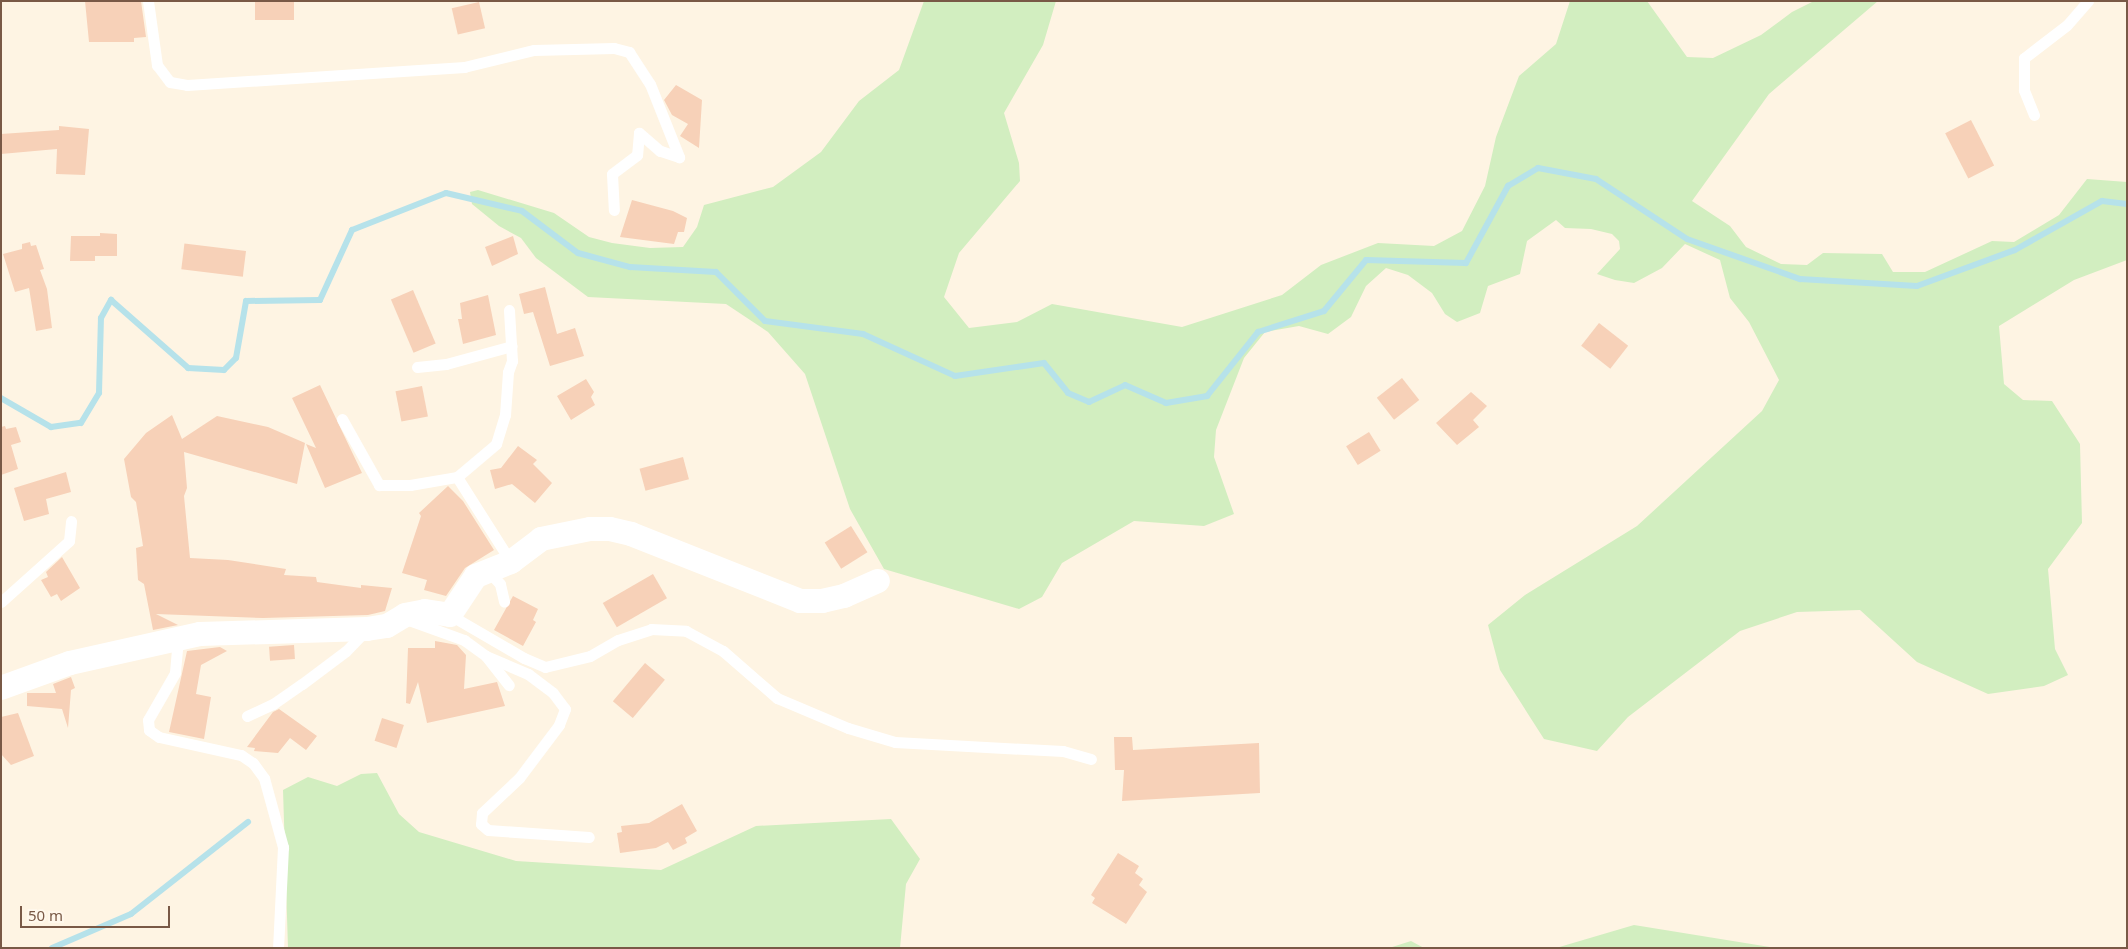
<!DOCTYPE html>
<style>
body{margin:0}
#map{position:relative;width:2128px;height:949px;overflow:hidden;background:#fef4e3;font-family:"Noto Sans",sans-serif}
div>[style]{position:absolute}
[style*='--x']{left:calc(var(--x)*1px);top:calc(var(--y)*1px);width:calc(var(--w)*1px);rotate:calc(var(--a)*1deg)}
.green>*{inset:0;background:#d2eec0}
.stream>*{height:6px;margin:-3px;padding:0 3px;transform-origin:3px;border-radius:3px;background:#b6e2ea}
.building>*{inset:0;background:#f7d1b8;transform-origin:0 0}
.service>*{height:11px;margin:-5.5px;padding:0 5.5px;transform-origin:5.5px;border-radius:5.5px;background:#fff}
.minor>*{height:24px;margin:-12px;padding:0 12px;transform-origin:12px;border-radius:12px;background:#fff}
span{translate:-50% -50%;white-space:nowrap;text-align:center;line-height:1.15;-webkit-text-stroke:5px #fff8ec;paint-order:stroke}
.frame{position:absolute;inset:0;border:2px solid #795946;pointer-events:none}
.scale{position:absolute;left:20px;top:906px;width:150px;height:22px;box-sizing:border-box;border:2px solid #795946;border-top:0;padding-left:6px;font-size:15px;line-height:18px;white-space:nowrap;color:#795946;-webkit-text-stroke:4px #fff8ec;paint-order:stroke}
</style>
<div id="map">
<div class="green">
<i style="clip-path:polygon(924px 1px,1056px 1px,1043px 45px,1004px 113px,1019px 163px,1020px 181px,959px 253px,944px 297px,969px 328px,1017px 322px,1052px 304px,1182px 327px,1282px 295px,1321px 265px,1378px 243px,1434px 246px,1462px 231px,1485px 186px,1496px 137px,1519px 76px,1556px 44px,1570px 1px,1647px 1px,1687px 57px,1713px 58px,1761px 35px,1792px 12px,1814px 1px,1878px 1px,1769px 94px,1692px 201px,1730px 226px,1746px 247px,1781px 264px,1807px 265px,1823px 253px,1882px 254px,1893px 272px,1925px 272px,1992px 241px,2014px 242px,2059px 215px,2087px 179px,2127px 182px,2127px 260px,2074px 280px,1999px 326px,2004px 384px,2023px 400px,2052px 401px,2080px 444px,2082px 523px,2048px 569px,2055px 649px,2068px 675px,2044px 686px,1988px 694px,1917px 662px,1860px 610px,1797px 612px,1740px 631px,1628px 717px,1597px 751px,1544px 739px,1500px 670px,1488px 625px,1525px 595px,1637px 526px,1762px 411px,1779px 380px,1749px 322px,1730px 298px,1720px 260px,1685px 244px,1662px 268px,1634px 283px,1615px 280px,1597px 274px,1620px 249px,1619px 241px,1612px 234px,1591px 229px,1565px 228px,1556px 220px,1527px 241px,1520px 274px,1488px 286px,1480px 313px,1457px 322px,1445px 314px,1432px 293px,1408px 275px,1386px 268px,1366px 286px,1351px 317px,1328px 334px,1299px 326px,1265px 332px,1244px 358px,1216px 430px,1214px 457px,1234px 514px,1204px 526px,1134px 521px,1062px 563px,1042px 597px,1019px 609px,884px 569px,850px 509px,805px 374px,768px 332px,726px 304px,588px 297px,536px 258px,521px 238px,499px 226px,472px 204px,470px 192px,478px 190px,554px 213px,589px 237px,612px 243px,650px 248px,683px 247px,697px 227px,704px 205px,773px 187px,821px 152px,859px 101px,899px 70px)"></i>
<i style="clip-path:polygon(377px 773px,399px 814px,419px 832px,516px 861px,661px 870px,756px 826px,891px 819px,920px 859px,906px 884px,900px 948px,288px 948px,283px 790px,308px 777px,337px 786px,361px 774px)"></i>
<i style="clip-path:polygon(1634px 925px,1776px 948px,1556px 948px)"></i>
<i style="clip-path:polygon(1411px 941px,1424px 948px,1389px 948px)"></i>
</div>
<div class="stream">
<i style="--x:1;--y:398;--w:58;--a:30.1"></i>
<i style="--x:51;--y:427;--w:30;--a:-8"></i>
<i style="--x:81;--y:423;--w:35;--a:-59"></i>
<i style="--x:99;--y:393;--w:75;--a:-88.5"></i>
<i style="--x:101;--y:318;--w:21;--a:-61"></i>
<i style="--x:111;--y:300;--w:103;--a:41.4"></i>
<i style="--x:188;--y:368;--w:36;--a:3"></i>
<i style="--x:224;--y:370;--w:17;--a:-45"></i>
<i style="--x:236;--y:358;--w:58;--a:-80"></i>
<i style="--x:246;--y:301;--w:74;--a:-0.8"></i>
<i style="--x:320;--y:300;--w:77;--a:-65.4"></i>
<i style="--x:352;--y:230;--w:101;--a:-21.5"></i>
<i style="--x:446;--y:193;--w:78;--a:13.3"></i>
<i style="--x:522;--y:211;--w:70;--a:36.9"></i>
<i style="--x:578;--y:253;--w:54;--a:15.1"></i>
<i style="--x:630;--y:267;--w:86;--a:3.3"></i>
<i style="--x:716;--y:272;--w:69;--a:45"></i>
<i style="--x:765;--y:321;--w:99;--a:7.6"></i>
<i style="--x:863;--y:334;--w:101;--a:24.5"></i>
<i style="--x:955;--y:376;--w:90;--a:-8.3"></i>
<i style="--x:1044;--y:363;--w:38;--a:51"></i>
<i style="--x:1068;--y:393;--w:23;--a:23"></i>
<i style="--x:1089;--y:402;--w:40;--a:-25"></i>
<i style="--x:1125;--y:385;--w:45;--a:23.7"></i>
<i style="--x:1166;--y:403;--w:42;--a:-9.7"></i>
<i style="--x:1207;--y:396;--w:82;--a:-51.4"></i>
<i style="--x:1258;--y:332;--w:69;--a:-17.7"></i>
<i style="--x:1324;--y:311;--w:66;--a:-50.5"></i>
<i style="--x:1366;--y:260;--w:100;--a:1.7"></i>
<i style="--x:1466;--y:263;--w:88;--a:-61.4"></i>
<i style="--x:1508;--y:186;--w:35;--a:-31"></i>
<i style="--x:1538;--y:168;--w:59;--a:10.7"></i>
<i style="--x:1596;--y:179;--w:109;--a:33.4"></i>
<i style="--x:1687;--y:239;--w:120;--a:19.5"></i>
<i style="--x:1800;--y:279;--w:117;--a:3.4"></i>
<i style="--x:1917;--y:286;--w:104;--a:-20.2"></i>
<i style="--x:2015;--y:250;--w:100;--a:-29.4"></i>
<i style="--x:2102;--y:201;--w:25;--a:7"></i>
<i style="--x:52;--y:948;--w:86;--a:-23.3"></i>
<i style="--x:131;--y:914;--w:149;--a:-38.2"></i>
</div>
<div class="building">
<i style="clip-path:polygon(85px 1px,141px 1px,146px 37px,134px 38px,134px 42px,89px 42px)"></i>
<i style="left:255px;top:1px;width:39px;height:19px"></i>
<i style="left:479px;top:2px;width:27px;height:28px;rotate:77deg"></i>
<i style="clip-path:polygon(676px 85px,702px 100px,699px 148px,680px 136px,688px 124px,672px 115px,664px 100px)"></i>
<i style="left:1971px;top:120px;width:51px;height:29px;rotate:63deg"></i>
<i style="clip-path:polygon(59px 126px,89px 129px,85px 175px,56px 174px,57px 149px,1px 154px,1px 134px,59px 130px)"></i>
<i style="clip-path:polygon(632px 200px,673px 211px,687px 218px,684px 232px,678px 232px,674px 244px,620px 237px)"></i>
<i style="clip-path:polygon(100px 233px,117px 234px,117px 256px,95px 256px,95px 261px,70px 261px,71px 236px,100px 236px)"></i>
<i style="clip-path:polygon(513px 236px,518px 254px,492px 266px,485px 247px)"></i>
<i style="clip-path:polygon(30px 242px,31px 246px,36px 245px,44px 269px,40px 270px,47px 289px,52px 328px,36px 331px,29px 288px,15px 292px,3px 254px,22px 249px,22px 244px)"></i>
<i style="left:246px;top:251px;width:26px;height:62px;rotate:97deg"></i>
<i style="clip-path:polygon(545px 287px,557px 334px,575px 328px,584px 356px,550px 366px,533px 312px,524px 314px,519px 294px)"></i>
<i style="left:413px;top:290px;width:58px;height:24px;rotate:67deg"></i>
<i style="clip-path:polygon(488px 295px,496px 335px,463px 344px,458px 319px,462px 319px,460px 303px)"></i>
<i style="left:1599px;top:323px;width:37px;height:29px;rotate:38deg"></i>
<i style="left:1402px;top:378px;width:28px;height:32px;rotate:52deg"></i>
<i style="clip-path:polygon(586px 379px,594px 392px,591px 397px,595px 405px,571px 420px,557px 396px)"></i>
<i style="clip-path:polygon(320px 385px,362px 473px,325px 488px,306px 444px,316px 448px,292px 398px)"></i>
<i style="left:422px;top:386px;width:31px;height:27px;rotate:79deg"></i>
<i style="clip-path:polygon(1471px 392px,1487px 406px,1473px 420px,1479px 427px,1457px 445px,1436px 423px)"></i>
<i style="clip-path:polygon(172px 415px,182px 439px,217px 416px,268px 427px,305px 443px,297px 484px,184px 452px,187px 488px,184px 496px,190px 558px,228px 560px,286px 569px,284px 575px,316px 577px,317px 582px,361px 588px,361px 585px,392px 588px,385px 611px,368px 615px,263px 618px,156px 614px,178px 625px,153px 630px,144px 584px,138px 580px,136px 548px,143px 546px,136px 502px,131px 497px,124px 459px,146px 433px)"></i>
<i style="clip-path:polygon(5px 426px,6px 429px,16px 427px,21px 442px,11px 445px,18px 469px,1px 475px,1px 427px)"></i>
<i style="left:1369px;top:432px;width:22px;height:27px;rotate:58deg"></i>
<i style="clip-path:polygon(518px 446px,537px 460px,533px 464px,552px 483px,535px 503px,512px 484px,495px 489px,490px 470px,501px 468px)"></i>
<i style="left:683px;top:457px;width:23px;height:45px;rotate:75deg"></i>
<i style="clip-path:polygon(66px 472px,71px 492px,46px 499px,49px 514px,24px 521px,14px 488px)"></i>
<i style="clip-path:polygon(448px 486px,463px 501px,494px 550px,465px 568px,446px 596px,424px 590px,427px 580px,402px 573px,421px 516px,419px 513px)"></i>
<i style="left:851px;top:526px;width:31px;height:31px;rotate:58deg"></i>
<i style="clip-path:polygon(62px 557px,80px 588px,61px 601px,57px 594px,51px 597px,41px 580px,48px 577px,46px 572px)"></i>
<i style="left:653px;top:574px;width:28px;height:58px;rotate:60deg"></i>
<i style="clip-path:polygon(513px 596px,538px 609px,533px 620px,536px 622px,523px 646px,494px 630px)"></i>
<i style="clip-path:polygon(435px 641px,457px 645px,466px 655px,464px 689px,497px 682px,505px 706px,427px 723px,418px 682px,410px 704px,406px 703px,408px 648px,435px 648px)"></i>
<i style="left:294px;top:645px;width:14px;height:25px;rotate:86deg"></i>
<i style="clip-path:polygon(220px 647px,227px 651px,201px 665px,196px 694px,211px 697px,204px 739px,169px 732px,187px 651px)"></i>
<i style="left:645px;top:663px;width:26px;height:50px;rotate:40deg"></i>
<i style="clip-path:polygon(71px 677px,75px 688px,71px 690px,68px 728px,62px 709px,27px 706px,27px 693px,56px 693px,53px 684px)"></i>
<i style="clip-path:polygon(279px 709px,317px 736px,306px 750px,290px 738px,278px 753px,254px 751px,255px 748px,247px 747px,273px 712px)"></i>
<i style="clip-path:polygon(18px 713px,34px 756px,11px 765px,1px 754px,1px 717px)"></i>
<i style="left:382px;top:718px;width:23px;height:24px;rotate:18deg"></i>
<i style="clip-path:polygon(1114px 737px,1132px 737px,1133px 750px,1259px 743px,1260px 793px,1122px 801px,1124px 770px,1115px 770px)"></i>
<i style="clip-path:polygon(682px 804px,697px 831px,685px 838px,687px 843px,673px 850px,668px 842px,656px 848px,620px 853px,617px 833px,622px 832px,621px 826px,649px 823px)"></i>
<i style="clip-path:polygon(1118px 853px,1139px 866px,1135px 873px,1143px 879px,1139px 885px,1147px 892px,1126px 924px,1092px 903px,1095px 898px,1091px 895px)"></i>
</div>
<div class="service">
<i style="--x:148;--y:1;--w:65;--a:82"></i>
<i style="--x:157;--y:65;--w:21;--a:53"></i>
<i style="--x:170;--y:82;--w:17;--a:10"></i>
<i style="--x:187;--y:85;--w:278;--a:-3.7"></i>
<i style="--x:464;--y:67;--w:72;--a:-13.7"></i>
<i style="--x:534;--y:50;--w:80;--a:-1.4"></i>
<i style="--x:614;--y:48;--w:16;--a:15"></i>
<i style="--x:629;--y:52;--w:38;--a:57"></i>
<i style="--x:650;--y:84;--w:79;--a:68.3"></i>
<i style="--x:679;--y:157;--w:20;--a:-162"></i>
<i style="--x:660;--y:151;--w:28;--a:-139"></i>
<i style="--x:639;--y:133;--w:22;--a:95"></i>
<i style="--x:637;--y:155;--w:31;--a:143"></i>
<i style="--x:612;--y:174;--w:36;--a:87"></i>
<i style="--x:2034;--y:115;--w:27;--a:-112"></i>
<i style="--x:2024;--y:90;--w:32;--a:-90"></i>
<i style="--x:2024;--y:58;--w:54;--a:-37.5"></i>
<i style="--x:2067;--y:25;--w:32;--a:-49"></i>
<i style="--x:417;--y:367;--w:29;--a:-6"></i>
<i style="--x:446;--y:364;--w:68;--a:-15.3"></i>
<i style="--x:342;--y:419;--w:76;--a:60.7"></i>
<i style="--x:379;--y:485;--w:31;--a:0"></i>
<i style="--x:410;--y:485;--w:48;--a:-9.7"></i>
<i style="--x:457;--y:477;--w:51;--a:-40.2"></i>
<i style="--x:496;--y:444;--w:30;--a:-73"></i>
<i style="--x:505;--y:415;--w:43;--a:-86"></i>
<i style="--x:508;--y:372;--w:12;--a:-70"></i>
<i style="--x:512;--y:361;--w:51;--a:-93.4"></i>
<i style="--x:457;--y:477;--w:101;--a:57.6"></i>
<i style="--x:489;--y:572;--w:16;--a:47"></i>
<i style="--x:500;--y:584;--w:18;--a:77"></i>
<i style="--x:1;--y:602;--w:91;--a:-41.9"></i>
<i style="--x:69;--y:541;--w:20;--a:-84"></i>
<i style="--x:450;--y:615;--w:86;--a:30.2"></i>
<i style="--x:524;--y:658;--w:23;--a:23"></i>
<i style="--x:545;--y:667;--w:46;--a:-13.7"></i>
<i style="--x:590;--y:656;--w:32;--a:-30"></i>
<i style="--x:618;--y:640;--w:35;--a:-18"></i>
<i style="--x:651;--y:629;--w:35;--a:3"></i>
<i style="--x:686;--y:631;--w:42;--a:28.4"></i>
<i style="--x:723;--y:651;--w:72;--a:41"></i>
<i style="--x:777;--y:698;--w:77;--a:22.9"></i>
<i style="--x:848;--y:728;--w:49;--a:16.6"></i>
<i style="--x:895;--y:742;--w:168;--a:3.1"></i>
<i style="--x:1063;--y:751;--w:29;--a:16"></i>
<i style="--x:406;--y:619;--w:62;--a:19.9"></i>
<i style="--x:464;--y:640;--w:27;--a:36"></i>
<i style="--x:486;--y:656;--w:37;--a:52"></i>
<i style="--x:178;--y:638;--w:35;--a:95"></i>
<i style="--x:175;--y:673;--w:54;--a:119.9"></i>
<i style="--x:148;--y:720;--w:10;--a:84"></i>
<i style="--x:149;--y:730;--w:12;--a:35"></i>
<i style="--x:159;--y:737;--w:84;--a:12.4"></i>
<i style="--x:241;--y:755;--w:14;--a:34"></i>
<i style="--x:253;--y:763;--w:19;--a:54"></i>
<i style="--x:264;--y:778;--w:72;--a:74.6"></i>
<i style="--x:283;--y:847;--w:101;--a:92.8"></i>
<i style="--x:486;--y:656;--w:46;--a:23.2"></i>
<i style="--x:528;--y:674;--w:31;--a:37"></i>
<i style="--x:553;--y:693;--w:20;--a:53"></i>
<i style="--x:565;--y:709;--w:17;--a:111"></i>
<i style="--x:559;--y:725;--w:66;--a:127"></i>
<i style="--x:519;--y:778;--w:51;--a:136.6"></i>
<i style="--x:482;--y:813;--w:11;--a:95"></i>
<i style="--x:481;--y:824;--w:9;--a:41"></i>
<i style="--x:488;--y:830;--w:101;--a:4"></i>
<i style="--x:247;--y:716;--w:29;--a:-25"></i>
<i style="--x:273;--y:704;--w:35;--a:-35"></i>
<i style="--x:302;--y:684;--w:55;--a:-36.9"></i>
<i style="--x:346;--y:651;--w:29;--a:-46"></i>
</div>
<div class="minor">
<i style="--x:1;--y:688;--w:73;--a:-19.9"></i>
<i style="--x:70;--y:663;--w:133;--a:-12.6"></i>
<i style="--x:200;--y:634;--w:167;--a:-1.7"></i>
<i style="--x:367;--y:629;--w:20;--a:-9"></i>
<i style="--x:387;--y:626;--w:21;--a:-31"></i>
<i style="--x:405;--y:615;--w:20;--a:-11"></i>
<i style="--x:425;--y:611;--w:25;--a:9"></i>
<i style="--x:450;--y:615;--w:47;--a:-56.3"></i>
<i style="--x:476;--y:576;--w:38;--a:-22"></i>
<i style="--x:511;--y:562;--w:38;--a:-37"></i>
<i style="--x:541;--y:539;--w:50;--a:-11.5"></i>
<i style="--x:590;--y:529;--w:20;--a:0"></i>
<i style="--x:610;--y:529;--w:22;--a:13"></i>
<i style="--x:631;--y:534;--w:182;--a:21.6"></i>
<i style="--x:800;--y:601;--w:22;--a:0"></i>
<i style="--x:822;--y:601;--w:23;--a:-13"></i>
<i style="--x:844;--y:596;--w:37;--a:-24"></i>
</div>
<div class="frame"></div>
<div class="scale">50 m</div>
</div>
